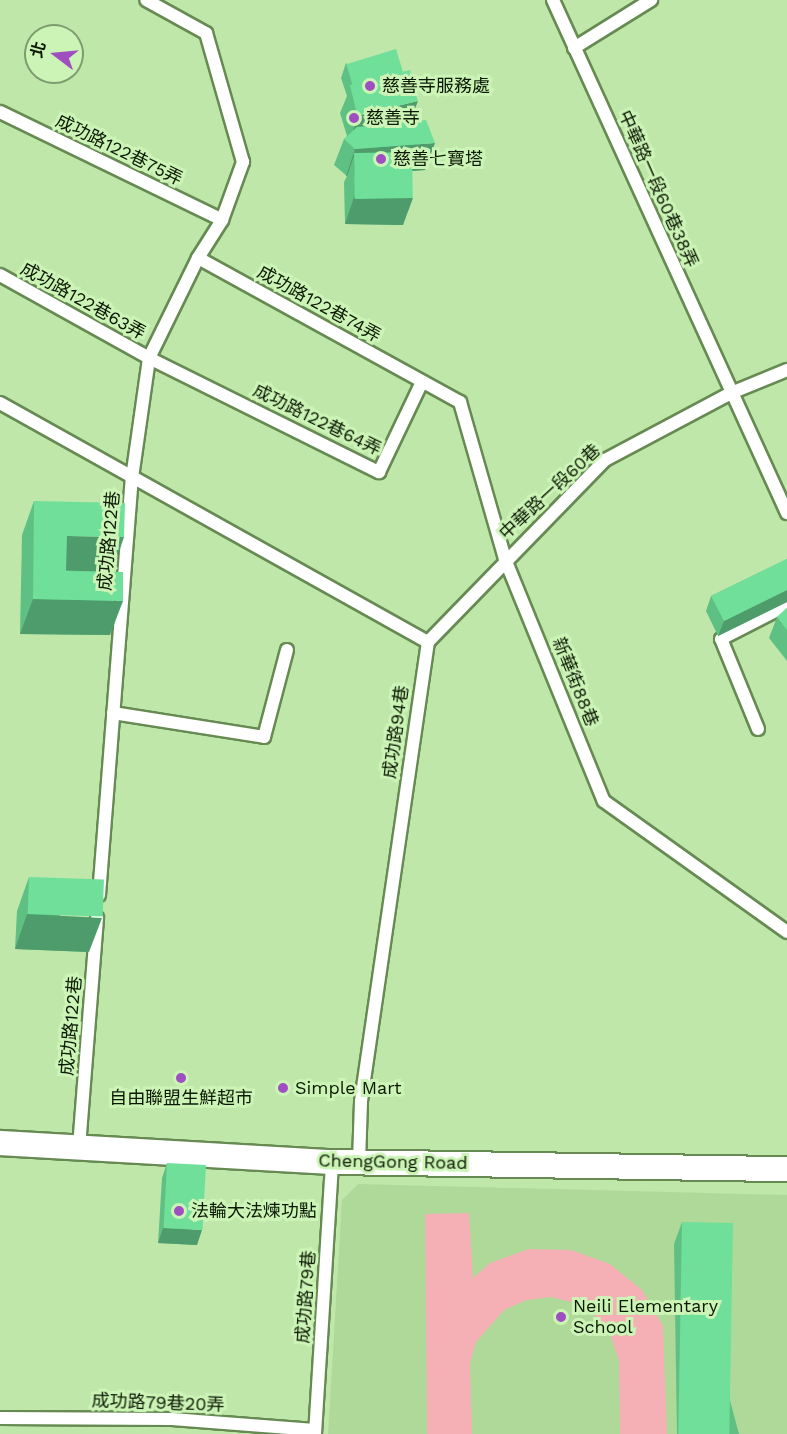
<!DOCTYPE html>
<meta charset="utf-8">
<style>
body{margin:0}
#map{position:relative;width:787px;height:1434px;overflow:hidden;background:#bfe7aa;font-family:"Work Sans","Noto Sans TC",sans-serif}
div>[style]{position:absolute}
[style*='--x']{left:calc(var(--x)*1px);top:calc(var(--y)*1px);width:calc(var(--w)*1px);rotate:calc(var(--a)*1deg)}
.built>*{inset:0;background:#afd998}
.green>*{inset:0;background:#f4b0b4}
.roads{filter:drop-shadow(2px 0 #668a52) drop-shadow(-2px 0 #668a52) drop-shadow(0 2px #668a52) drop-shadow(0 -2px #668a52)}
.service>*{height:12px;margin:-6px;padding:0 6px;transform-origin:6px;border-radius:6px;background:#fff}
.minor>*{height:24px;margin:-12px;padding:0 12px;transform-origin:12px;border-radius:12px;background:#fff}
.wall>*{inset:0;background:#5fc084}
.shaded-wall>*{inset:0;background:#4e9c6c}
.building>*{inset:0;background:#6fdf9a;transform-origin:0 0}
.dots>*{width:16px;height:16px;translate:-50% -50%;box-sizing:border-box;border:3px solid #ccf4b6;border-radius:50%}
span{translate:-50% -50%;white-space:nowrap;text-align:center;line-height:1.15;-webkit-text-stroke:6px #ccf4b6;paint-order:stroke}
.poi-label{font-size:18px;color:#0b1903}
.left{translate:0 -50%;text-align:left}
.street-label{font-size:18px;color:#0b1903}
.north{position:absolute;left:24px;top:24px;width:60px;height:60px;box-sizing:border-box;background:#ccf4b6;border:2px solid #7f9c6e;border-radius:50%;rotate:286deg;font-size:16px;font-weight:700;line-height:24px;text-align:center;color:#0b1903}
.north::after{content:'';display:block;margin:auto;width:21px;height:27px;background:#9f4fc0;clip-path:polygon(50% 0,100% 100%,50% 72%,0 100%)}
</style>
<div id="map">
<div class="built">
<i style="clip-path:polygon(358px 1184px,787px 1195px,787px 1434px,328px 1434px,342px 1200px)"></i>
</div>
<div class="green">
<i style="clip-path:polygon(469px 1213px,473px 1278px,490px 1263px,529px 1249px,571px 1250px,610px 1264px,642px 1290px,663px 1326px,667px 1434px,620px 1434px,619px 1361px,611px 1337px,596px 1317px,575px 1303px,551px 1297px,527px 1300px,504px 1310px,476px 1342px,470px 1363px,472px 1434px,427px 1434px,425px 1214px)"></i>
</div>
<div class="roads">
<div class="service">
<i style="--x:553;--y:0;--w:564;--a:65.48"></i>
<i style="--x:574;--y:48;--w:91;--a:-31.9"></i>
<i style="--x:0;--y:112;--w:247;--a:25.9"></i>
<i style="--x:198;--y:258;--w:299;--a:28.8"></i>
<i style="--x:460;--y:402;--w:163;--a:74"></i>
<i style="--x:505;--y:559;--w:261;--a:67.8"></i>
<i style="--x:604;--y:801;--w:225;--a:35.6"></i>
<i style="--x:0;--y:275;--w:171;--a:29.1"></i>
<i style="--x:149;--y:358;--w:257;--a:26.4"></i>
<i style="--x:379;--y:472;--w:100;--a:-64.5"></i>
<i style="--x:0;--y:403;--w:490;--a:29.2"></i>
<i style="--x:428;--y:642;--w:254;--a:-45.8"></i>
<i style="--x:605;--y:460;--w:143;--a:-28"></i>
<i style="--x:731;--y:393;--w:61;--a:-22.3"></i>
<i style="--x:113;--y:713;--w:153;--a:9"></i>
<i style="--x:264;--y:737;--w:90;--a:-75.2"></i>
<i style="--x:758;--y:729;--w:97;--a:-112.3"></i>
<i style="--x:721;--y:639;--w:74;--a:-27.3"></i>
<i style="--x:99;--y:895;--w:418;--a:-85.5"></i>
<i style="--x:132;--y:478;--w:121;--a:-81.9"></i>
<i style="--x:149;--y:358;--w:111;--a:-63.9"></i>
<i style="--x:198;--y:258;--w:45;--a:-57.7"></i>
<i style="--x:222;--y:220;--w:62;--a:-70.1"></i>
<i style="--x:243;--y:162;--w:134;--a:-106"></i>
<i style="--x:206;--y:33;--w:68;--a:-151.2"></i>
<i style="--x:79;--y:1147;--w:230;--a:-85.5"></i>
<i style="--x:359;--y:1162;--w:61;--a:-88.1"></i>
<i style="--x:361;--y:1101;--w:464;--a:-81.7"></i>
<i style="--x:0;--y:1418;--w:172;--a:0.3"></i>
<i style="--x:172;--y:1419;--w:143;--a:4.4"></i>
<i style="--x:315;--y:1434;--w:273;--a:-86.4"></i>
</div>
<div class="minor">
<i style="--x:0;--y:1143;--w:333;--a:3.3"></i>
<i style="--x:332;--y:1162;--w:455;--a:0.9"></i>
</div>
</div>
<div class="wall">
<i style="clip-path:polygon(346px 63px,410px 121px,425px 170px,412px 171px,403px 225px,345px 224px,344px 182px,347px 176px,334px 165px,344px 139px,347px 136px,340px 113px,347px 96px,341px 78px)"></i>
<i style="clip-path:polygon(34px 501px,112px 572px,110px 635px,20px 634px,22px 535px)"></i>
<i style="clip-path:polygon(787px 559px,787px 602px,718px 636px,706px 611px,711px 596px)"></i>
<i style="clip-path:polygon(787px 608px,787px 661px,769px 638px,777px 617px)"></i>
<i style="clip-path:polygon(29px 877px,89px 952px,15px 949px,17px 911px)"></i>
<i style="clip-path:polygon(167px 1163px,197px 1245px,158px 1243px,162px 1178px)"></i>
<i style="clip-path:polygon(682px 1222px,739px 1434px,677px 1434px,674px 1244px)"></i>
</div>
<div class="shaded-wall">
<i style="clip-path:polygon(418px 101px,408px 127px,349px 142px,359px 115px)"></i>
<i style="clip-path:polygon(435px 143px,425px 170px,354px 175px,354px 156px,347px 176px,346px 176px,355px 149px)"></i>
<i style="clip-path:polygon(354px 197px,413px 198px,403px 225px,345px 224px)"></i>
<i style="clip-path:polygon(67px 536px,124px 537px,112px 572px,55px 570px)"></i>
<i style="clip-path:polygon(787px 590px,787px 602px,718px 636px,724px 621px)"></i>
<i style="clip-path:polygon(33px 599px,123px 601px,110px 635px,20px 634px)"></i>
<i style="clip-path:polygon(27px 914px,102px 918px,89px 952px,15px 949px)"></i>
<i style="clip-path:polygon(163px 1228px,202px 1230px,197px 1245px,158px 1243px)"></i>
</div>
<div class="building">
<i style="left:396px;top:49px;width:24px;height:52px;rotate:73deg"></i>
<i style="left:410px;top:70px;width:32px;height:62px;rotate:76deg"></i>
<i style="clip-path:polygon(426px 120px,435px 143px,355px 149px,344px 139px,357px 127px)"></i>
<i style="left:412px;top:152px;width:46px;height:58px;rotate:89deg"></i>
<i style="clip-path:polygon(34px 501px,125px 503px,124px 537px,67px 536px,66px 571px,123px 572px,123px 601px,33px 599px)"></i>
<i style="clip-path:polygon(787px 559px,787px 590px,724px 621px,711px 596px)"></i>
<i style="clip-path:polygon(787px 608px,787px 630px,777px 617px)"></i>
<i style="left:29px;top:877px;width:75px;height:37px;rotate:2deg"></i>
<i style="left:167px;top:1163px;width:39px;height:65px;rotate:3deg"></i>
<i style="left:682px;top:1222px;width:51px;height:212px;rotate:1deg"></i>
</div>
<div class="dots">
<i style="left:370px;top:86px;background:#9f4fc0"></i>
<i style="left:354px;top:118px;background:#9f4fc0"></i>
<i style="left:381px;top:159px;background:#9f4fc0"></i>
<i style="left:181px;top:1078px;background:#9f4fc0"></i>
<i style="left:283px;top:1088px;background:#9f4fc0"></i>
<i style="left:179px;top:1211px;background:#9f4fc0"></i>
<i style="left:561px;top:1317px;background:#9f4fc0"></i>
</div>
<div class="poi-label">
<span class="left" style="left:382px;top:86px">慈善寺服務處</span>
<span class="left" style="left:366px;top:118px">慈善寺</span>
<span class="left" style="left:393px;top:159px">慈善七寶塔</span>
<span class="left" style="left:295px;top:1088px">Simple Mart</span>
<span style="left:181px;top:1098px">自由聯盟生鮮超市</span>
<span class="left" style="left:191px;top:1211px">法輪大法煉功點</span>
<span class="left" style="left:573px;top:1317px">Neili Elementary<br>School</span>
</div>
<div class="street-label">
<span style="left:119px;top:150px;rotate:26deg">成功路122巷75弄</span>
<span style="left:658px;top:189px;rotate:66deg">中華路一段60巷38弄</span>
<span style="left:83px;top:301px;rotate:29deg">成功路122巷63弄</span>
<span style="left:319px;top:304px;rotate:29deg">成功路122巷74弄</span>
<span style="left:317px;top:420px;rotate:26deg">成功路122巷64弄</span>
<span style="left:550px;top:492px;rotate:-43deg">中華路一段60巷</span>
<span style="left:109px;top:541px;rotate:-85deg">成功路122巷</span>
<span style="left:575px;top:682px;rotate:68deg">新華街88巷</span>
<span style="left:396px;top:732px;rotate:-82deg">成功路94巷</span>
<span style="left:71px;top:1026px;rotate:-85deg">成功路122巷</span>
<span style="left:393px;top:1162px;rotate:1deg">ChengGong Road</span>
<span style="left:306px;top:1297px;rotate:-86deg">成功路79巷</span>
<span style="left:158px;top:1403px;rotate:2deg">成功路79巷20弄</span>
</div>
<div class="north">北</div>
</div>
